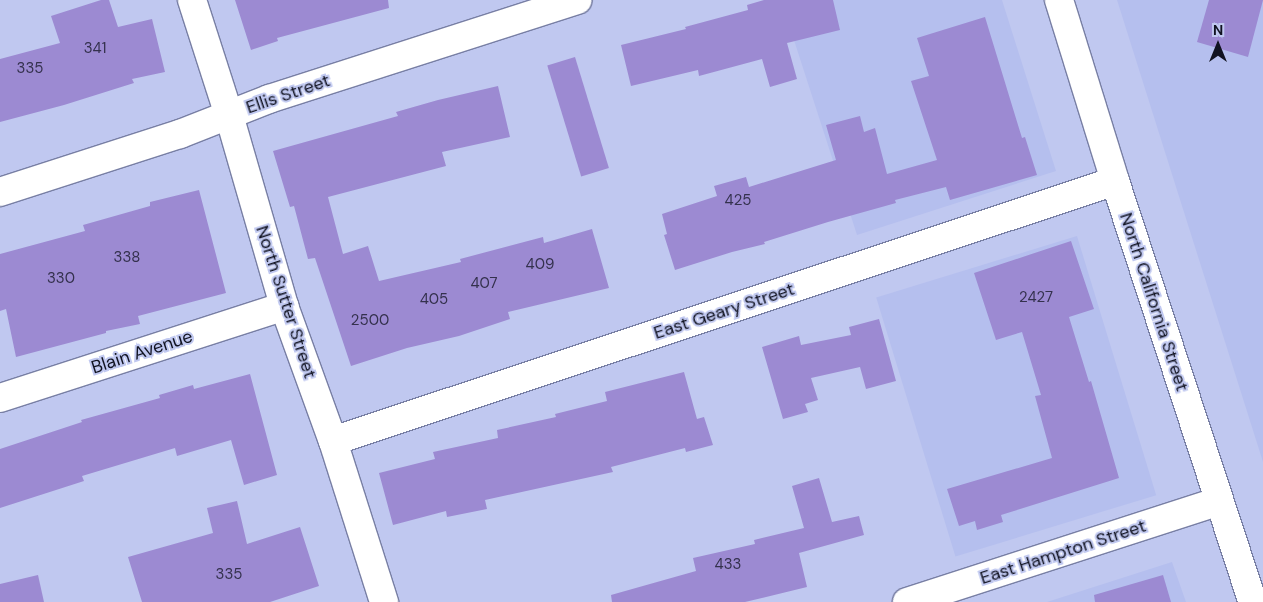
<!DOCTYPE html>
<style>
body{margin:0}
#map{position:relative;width:1263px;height:602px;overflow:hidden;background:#c0c8f0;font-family:"DM Sans",sans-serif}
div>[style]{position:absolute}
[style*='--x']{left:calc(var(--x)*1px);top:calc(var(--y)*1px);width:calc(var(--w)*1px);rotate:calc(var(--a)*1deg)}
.built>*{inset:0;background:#b5bfee;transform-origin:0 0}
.building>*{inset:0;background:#9c8ad2;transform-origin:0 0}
.roads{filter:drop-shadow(1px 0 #787fa4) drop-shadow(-1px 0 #787fa4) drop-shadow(0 1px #787fa4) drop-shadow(0 -1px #787fa4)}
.minor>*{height:28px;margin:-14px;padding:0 14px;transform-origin:14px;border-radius:14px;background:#fff}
.tertiary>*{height:28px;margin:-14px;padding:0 14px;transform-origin:14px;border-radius:14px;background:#fff}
span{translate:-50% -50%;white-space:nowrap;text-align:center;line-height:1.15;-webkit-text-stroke:4px #c0c8f0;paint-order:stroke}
.number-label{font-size:15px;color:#34314d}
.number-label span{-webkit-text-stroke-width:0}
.street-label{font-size:18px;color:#111321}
.north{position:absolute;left:1193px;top:20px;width:50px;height:50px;-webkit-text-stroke:4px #c0c8f0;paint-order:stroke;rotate:0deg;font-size:14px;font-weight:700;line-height:20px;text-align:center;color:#111321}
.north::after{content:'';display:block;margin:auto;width:18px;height:22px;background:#111321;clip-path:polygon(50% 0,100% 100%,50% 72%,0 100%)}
</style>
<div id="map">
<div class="built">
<i style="clip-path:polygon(781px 0,1002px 0,1056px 171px,857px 235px)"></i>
<i style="clip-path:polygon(1117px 0,1263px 0,1263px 462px,1176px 187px)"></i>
<i style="left:1077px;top:236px;width:271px;height:210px;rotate:73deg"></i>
<i style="clip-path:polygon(1172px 562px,1186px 602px,1047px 602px)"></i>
</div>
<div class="building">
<i style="clip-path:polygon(101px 0,109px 0,118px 27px,152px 19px,165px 72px,132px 79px,134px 83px,64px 105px,0 122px,0 59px,60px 43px,51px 16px)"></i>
<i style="clip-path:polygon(235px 0,388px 0,389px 8px,277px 38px,278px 41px,251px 50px)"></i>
<i style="clip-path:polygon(764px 0,833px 0,840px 30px,787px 43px,797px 79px,770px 87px,762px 59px,699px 76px,698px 70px,631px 86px,621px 45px,686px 29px,685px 27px,748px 10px,747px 5px)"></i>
<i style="clip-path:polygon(1209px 0,1263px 0,1248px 57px,1197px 42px)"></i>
<i style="clip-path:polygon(985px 17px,1022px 138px,1025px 137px,1037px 175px,950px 200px,946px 187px,895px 200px,896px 203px,828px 222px,764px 242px,765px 244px,732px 252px,675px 270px,664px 235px,667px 234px,662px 214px,717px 196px,714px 186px,746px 177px,749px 187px,836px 160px,826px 125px,860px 116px,864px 132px,875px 128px,887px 174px,937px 160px,911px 81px,929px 76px,917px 38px)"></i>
<i style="left:575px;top:57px;width:116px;height:29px;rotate:73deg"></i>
<i style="clip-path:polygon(498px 86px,510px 137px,442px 152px,446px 166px,328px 197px,343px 254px,368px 246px,379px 281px,461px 262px,460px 259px,543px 237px,544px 243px,592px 229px,609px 288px,508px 312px,510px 319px,459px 336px,407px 348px,351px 366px,315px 258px,308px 259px,294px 206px,290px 207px,273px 151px,398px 116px,396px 112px,438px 100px)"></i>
<i style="clip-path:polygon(199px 190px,226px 293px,138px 316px,140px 324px,106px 331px,106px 333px,16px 357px,6px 309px,0 311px,0 254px,85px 231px,83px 225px,150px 206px,150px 202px)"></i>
<i style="clip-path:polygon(1071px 241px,1094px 309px,1069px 317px,1089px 382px,1091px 381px,1119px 478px,1001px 515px,1003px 522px,977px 530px,975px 521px,959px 526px,947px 489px,1052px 458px,1035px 396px,1041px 395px,1022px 332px,996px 340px,974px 273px)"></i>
<i style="clip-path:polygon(879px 319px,896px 381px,866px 389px,860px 367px,811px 378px,818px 400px,805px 404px,808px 412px,783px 419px,762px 347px,799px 336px,801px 345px,851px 335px,849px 327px)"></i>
<i style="clip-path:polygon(684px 372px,697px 419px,704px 417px,713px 445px,686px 452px,685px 448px,611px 467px,613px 472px,485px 500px,487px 509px,447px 517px,446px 511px,393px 525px,379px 473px,435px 459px,433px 452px,498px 438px,497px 430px,556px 417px,555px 414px,607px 401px,605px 392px)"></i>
<i style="clip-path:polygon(250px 374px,277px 475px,244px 485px,231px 440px,177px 456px,175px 448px,82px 476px,84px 481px,0 508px,0 449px,82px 422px,81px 420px,160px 398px,159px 395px,193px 385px,194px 389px)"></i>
<i style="clip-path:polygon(819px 478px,832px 522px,859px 516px,864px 535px,799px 553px,807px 587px,745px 602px,612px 602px,611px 595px,696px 571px,693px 558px,755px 544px,754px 540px,804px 528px,792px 486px)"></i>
<i style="clip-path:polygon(237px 501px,247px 544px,300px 527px,319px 586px,270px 602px,142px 602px,128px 557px,213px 533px,207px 508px)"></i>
<i style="clip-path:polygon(38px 575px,44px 602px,0 602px,0 584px)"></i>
<i style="clip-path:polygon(1163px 575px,1171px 602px,1095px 602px,1094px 595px)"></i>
</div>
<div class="roads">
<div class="minor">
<i style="--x:192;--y:0;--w:121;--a:72.2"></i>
<i style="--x:229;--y:115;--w:199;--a:73.9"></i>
<i style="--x:284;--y:306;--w:144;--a:70.1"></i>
<i style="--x:333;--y:441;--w:169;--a:72.4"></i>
<i style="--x:0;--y:192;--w:189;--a:-17.9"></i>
<i style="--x:180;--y:134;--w:96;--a:-21.5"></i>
<i style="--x:269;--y:99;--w:324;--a:-17.8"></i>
<i style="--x:0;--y:398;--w:299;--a:-17.9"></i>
<i style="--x:333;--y:441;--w:824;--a:-18.39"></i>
<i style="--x:907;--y:602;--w:328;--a:-17.9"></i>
</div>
<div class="tertiary">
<i style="--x:1059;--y:0;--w:189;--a:72.8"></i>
<i style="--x:1115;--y:181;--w:443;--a:71.9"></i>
</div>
</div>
<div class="number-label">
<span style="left:95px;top:49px">341</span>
<span style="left:30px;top:69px">335</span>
<span style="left:738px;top:201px">425</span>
<span style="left:127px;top:258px">338</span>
<span style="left:540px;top:265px">409</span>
<span style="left:61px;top:279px">330</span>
<span style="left:484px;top:284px">407</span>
<span style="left:1036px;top:298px">2427</span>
<span style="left:434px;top:300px">405</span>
<span style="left:370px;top:321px">2500</span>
<span style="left:728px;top:565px">433</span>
<span style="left:229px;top:575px">335</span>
</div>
<div class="street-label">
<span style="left:288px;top:94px;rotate:-19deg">Ellis Street</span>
<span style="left:286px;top:302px;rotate:72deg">North Sutter Street</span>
<span style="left:1154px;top:302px;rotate:72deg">North California Street</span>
<span style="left:724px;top:311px;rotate:-18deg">East Geary Street</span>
<span style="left:142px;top:352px;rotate:-18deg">Blain Avenue</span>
<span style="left:1063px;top:552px;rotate:-18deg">East Hampton Street</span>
</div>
<div class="north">N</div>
</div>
